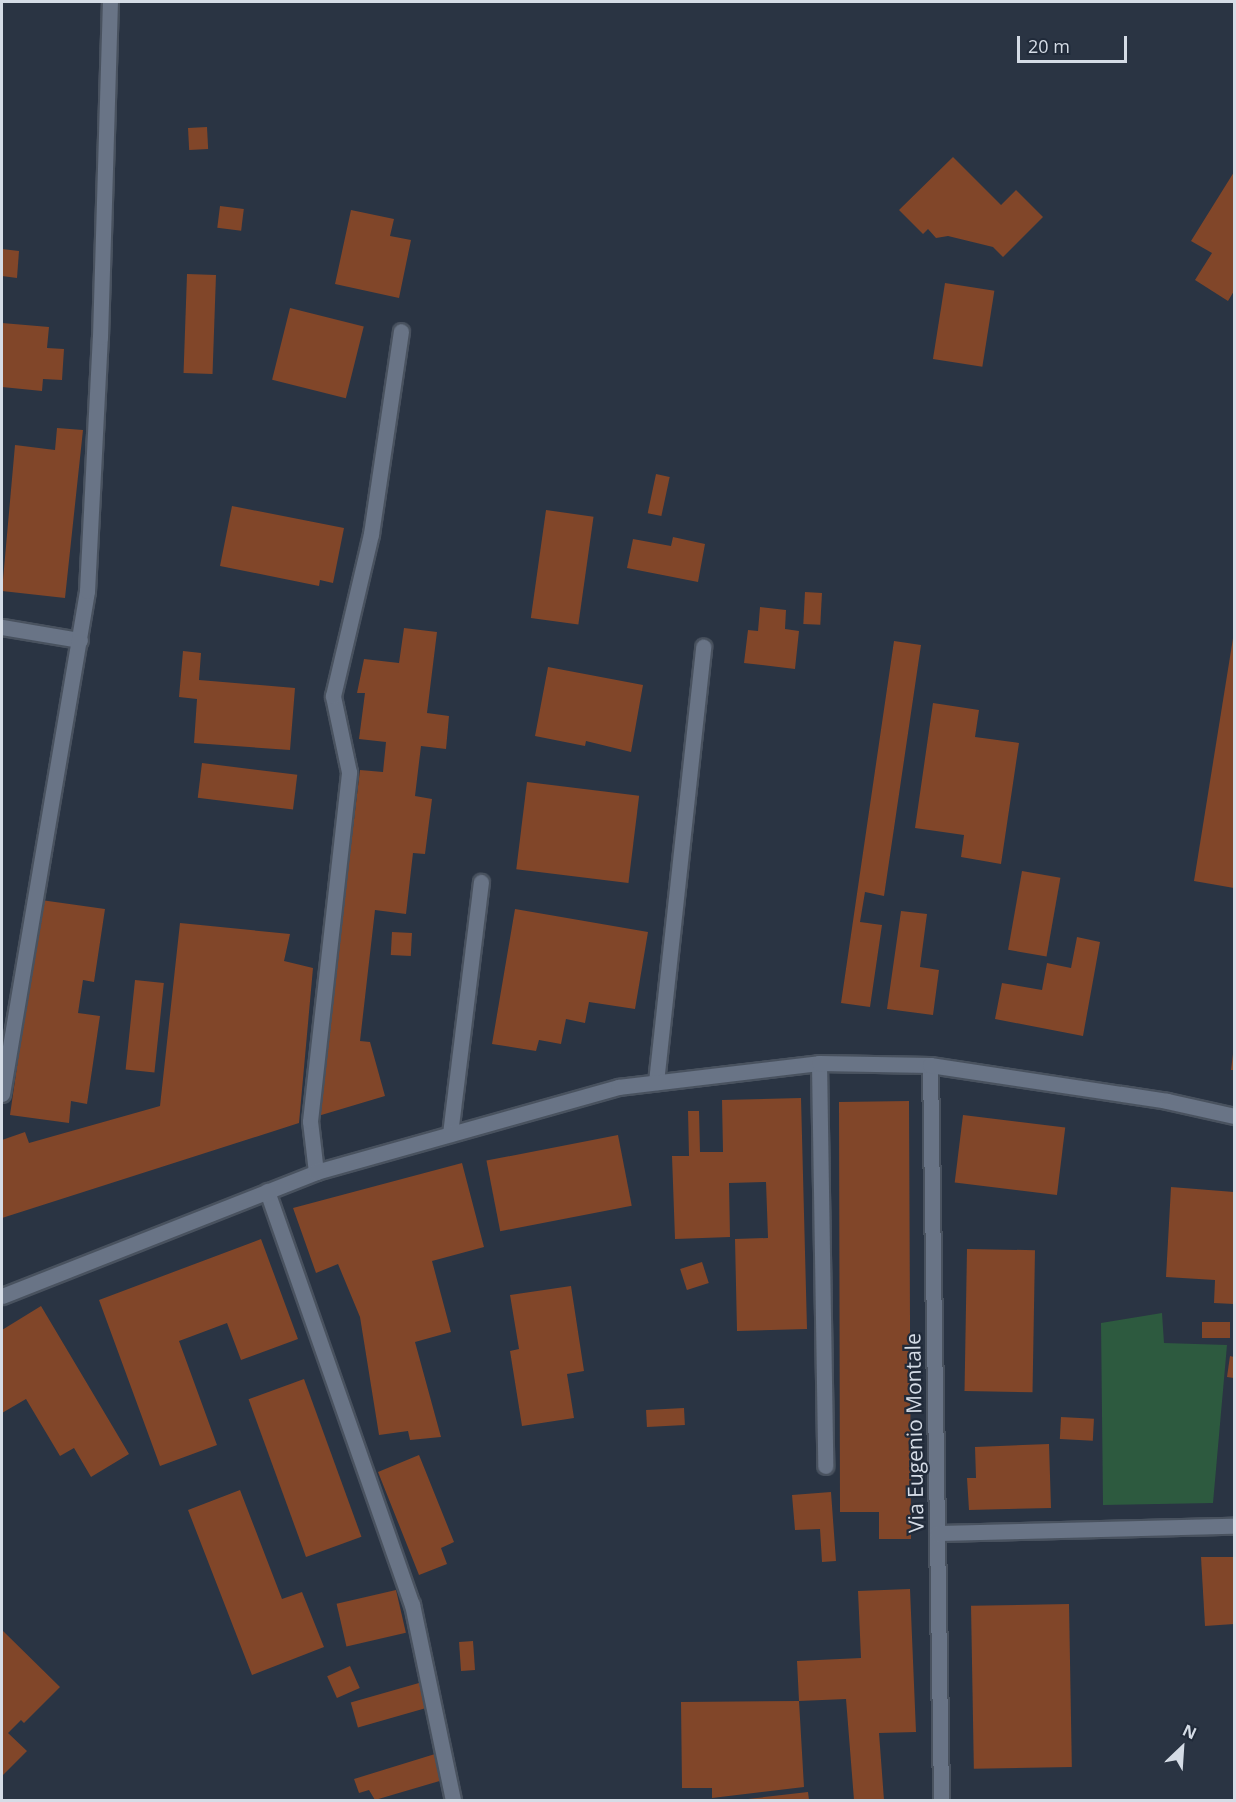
<!DOCTYPE html>
<style>
body{margin:0}
#map{position:relative;width:1236px;height:1802px;overflow:hidden;background:#2a3443;font-family:"Open Sans",sans-serif}
div>[style]{position:absolute}
[style*='--x']{left:calc(var(--x)*1px);top:calc(var(--y)*1px);width:calc(var(--w)*1px);rotate:calc(var(--a)*1deg)}
.green>*{inset:0;background:#2d5a3f}
.building>*{inset:0;background:#814629;transform-origin:0 0}
.roads{filter:drop-shadow(2px 0 #49525f) drop-shadow(-2px 0 #49525f) drop-shadow(0 2px #49525f) drop-shadow(0 -2px #49525f)}
.minor>*{height:15px;margin:-7.5px;padding:0 7.5px;transform-origin:7.5px;border-radius:7.5px;background:#697486}
span{translate:-50% -50%;white-space:nowrap;text-align:center;line-height:1.15;-webkit-text-stroke:4.5px #202a39;paint-order:stroke}
.street-label{font-size:21px;color:#d5dce6}
.frame{position:absolute;inset:0;border:3px solid #d5dce6;pointer-events:none}
.north{position:absolute;left:1152px;top:1718px;width:60px;height:60px;-webkit-text-stroke:4px #202a39;paint-order:stroke;rotate:25deg;font-size:16px;font-weight:700;line-height:24px;text-align:center;color:#d5dce6}
.north::after{content:'';display:block;margin:auto;width:21px;height:27px;background:#d5dce6;clip-path:polygon(50% 0,100% 100%,50% 72%,0 100%)}
.scale{position:absolute;left:1017px;top:36px;width:110px;height:27px;box-sizing:border-box;border:3px solid #d5dce6;border-top:0;padding-left:8px;font-size:18px;line-height:21px;white-space:nowrap;color:#d5dce6;-webkit-text-stroke:4px #202a39;paint-order:stroke}
</style>
<div id="map">
<div class="green">
<i style="clip-path:polygon(1162px 1313px,1164px 1343px,1227px 1345px,1213px 1503px,1103px 1505px,1101px 1323px)"></i>
</div>
<div class="building">
<i style="left:207px;top:127px;width:22px;height:19px;rotate:87deg"></i>
<i style="clip-path:polygon(953px 157px,1001px 205px,1016px 190px,1043px 217px,1003px 257px,993px 247px,948px 236px,936px 238px,928px 229px,923px 234px,899px 210px)"></i>
<i style="clip-path:polygon(1234px 172px,1234px 291px,1228px 301px,1195px 280px,1212px 253px,1191px 241px)"></i>
<i style="left:220px;top:206px;width:24px;height:22px;rotate:7deg"></i>
<i style="clip-path:polygon(351px 210px,394px 219px,390px 236px,411px 240px,399px 298px,335px 284px)"></i>
<i style="clip-path:polygon(2px 249px,19px 251px,17px 278px,2px 276px)"></i>
<i style="left:187px;top:274px;width:29px;height:99px;rotate:2deg"></i>
<i style="left:945px;top:283px;width:50px;height:77px;rotate:9deg"></i>
<i style="left:290px;top:308px;width:76px;height:74px;rotate:14deg"></i>
<i style="clip-path:polygon(2px 323px,49px 327px,47px 348px,64px 349px,62px 380px,43px 379px,42px 391px,2px 387px)"></i>
<i style="clip-path:polygon(57px 428px,83px 430px,65px 598px,2px 591px,15px 445px,55px 450px)"></i>
<i style="left:656px;top:474px;width:14px;height:40px;rotate:12deg"></i>
<i style="clip-path:polygon(232px 506px,344px 528px,333px 583px,320px 580px,319px 586px,220px 566px)"></i>
<i style="left:546px;top:510px;width:48px;height:109px;rotate:8deg"></i>
<i style="clip-path:polygon(673px 537px,705px 544px,698px 582px,627px 568px,633px 539px,671px 546px)"></i>
<i style="left:805px;top:592px;width:17px;height:32px;rotate:3deg"></i>
<i style="clip-path:polygon(760px 607px,786px 610px,785px 629px,799px 631px,795px 669px,744px 663px,748px 630px,758px 631px)"></i>
<i style="clip-path:polygon(404px 628px,437px 632px,427px 713px,449px 716px,446px 749px,421px 746px,415px 796px,432px 799px,425px 854px,413px 853px,406px 914px,375px 910px,360px 1041px,370px 1042px,385px 1096px,318px 1116px,360px 770px,383px 772px,386px 742px,359px 739px,365px 693px,357px 693px,364px 659px,399px 663px)"></i>
<i style="clip-path:polygon(1234px 632px,1234px 888px,1194px 881px)"></i>
<i style="clip-path:polygon(894px 641px,921px 645px,884px 896px,865px 892px,860px 922px,882px 925px,870px 1007px,841px 1003px)"></i>
<i style="clip-path:polygon(183px 651px,201px 653px,199px 680px,295px 688px,290px 750px,194px 743px,197px 699px,179px 697px)"></i>
<i style="clip-path:polygon(548px 667px,643px 685px,631px 752px,586px 741px,585px 746px,535px 736px)"></i>
<i style="clip-path:polygon(933px 703px,979px 710px,975px 737px,1019px 743px,1001px 864px,961px 857px,964px 835px,915px 828px)"></i>
<i style="left:202px;top:763px;width:96px;height:35px;rotate:7deg"></i>
<i style="left:527px;top:782px;width:113px;height:88px;rotate:7deg"></i>
<i style="left:1022px;top:871px;width:39px;height:80px;rotate:10deg"></i>
<i style="clip-path:polygon(41px 900px,105px 909px,94px 982px,83px 980px,78px 1013px,100px 1016px,87px 1104px,71px 1101px,69px 1123px,10px 1115px)"></i>
<i style="clip-path:polygon(515px 909px,648px 932px,635px 1009px,589px 1002px,585px 1023px,566px 1019px,561px 1044px,539px 1040px,536px 1051px,492px 1044px)"></i>
<i style="clip-path:polygon(901px 911px,927px 914px,920px 967px,939px 970px,933px 1015px,887px 1009px)"></i>
<i style="clip-path:polygon(180px 923px,290px 934px,284px 961px,313px 968px,299px 1123px,2px 1218px,2px 1140px,25px 1132px,29px 1143px,160px 1106px)"></i>
<i style="left:392px;top:932px;width:20px;height:23px;rotate:3deg"></i>
<i style="clip-path:polygon(1077px 937px,1100px 942px,1083px 1036px,995px 1019px,1002px 983px,1042px 990px,1047px 963px,1071px 968px)"></i>
<i style="left:135px;top:980px;width:29px;height:90px;rotate:6deg"></i>
<i style="clip-path:polygon(1233px 1054px,1234px 1054px,1234px 1070px,1231px 1070px)"></i>
<i style="clip-path:polygon(801px 1098px,807px 1329px,737px 1331px,735px 1239px,768px 1238px,766px 1182px,729px 1183px,730px 1237px,675px 1239px,672px 1156px,689px 1156px,688px 1111px,699px 1111px,700px 1152px,723px 1152px,722px 1100px)"></i>
<i style="clip-path:polygon(909px 1101px,911px 1539px,879px 1539px,879px 1512px,840px 1512px,839px 1102px)"></i>
<i style="left:963px;top:1115px;width:103px;height:68px;rotate:7deg"></i>
<i style="left:618px;top:1135px;width:72px;height:134px;rotate:79deg"></i>
<i style="clip-path:polygon(462px 1163px,484px 1247px,432px 1261px,451px 1332px,415px 1342px,441px 1437px,410px 1440px,408px 1431px,379px 1435px,360px 1317px,338px 1264px,316px 1273px,293px 1208px)"></i>
<i style="clip-path:polygon(1171px 1187px,1234px 1192px,1234px 1304px,1214px 1303px,1215px 1280px,1166px 1277px)"></i>
<i style="clip-path:polygon(261px 1239px,298px 1339px,241px 1360px,227px 1323px,179px 1341px,217px 1445px,160px 1466px,99px 1300px)"></i>
<i style="left:967px;top:1249px;width:68px;height:142px;rotate:1deg"></i>
<i style="left:702px;top:1262px;width:22px;height:23px;rotate:72deg"></i>
<i style="clip-path:polygon(571px 1286px,584px 1371px,567px 1374px,574px 1418px,522px 1426px,510px 1351px,519px 1349px,510px 1295px)"></i>
<i style="clip-path:polygon(41px 1306px,129px 1454px,91px 1477px,74px 1448px,60px 1456px,26px 1399px,2px 1413px,2px 1330px)"></i>
<i style="left:1202px;top:1322px;width:28px;height:16px"></i>
<i style="clip-path:polygon(1230px 1356px,1234px 1357px,1234px 1378px,1227px 1377px)"></i>
<i style="left:304px;top:1379px;width:168px;height:59px;rotate:70deg"></i>
<i style="left:684px;top:1408px;width:17px;height:38px;rotate:87deg"></i>
<i style="left:1061px;top:1417px;width:33px;height:22px;rotate:3deg"></i>
<i style="clip-path:polygon(1049px 1444px,1051px 1508px,969px 1510px,967px 1478px,976px 1478px,975px 1447px)"></i>
<i style="clip-path:polygon(419px 1455px,454px 1542px,441px 1548px,447px 1564px,419px 1575px,378px 1472px)"></i>
<i style="clip-path:polygon(240px 1490px,282px 1599px,302px 1592px,324px 1647px,252px 1675px,188px 1510px)"></i>
<i style="clip-path:polygon(831px 1492px,836px 1561px,822px 1562px,820px 1529px,795px 1530px,792px 1495px)"></i>
<i style="clip-path:polygon(1201px 1557px,1234px 1557px,1234px 1624px,1205px 1626px)"></i>
<i style="clip-path:polygon(910px 1589px,916px 1732px,879px 1733px,884px 1800px,854px 1800px,846px 1699px,799px 1701px,797px 1661px,861px 1658px,858px 1591px)"></i>
<i style="left:396px;top:1590px;width:44px;height:61px;rotate:77deg"></i>
<i style="left:1069px;top:1604px;width:163px;height:98px;rotate:89deg"></i>
<i style="clip-path:polygon(2px 1630px,60px 1687px,24px 1723px,21px 1720px,8px 1733px,27px 1751px,2px 1776px)"></i>
<i style="left:473px;top:1641px;width:29px;height:14px;rotate:86deg"></i>
<i style="left:350px;top:1666px;width:24px;height:25px;rotate:66deg"></i>
<i style="left:419px;top:1683px;width:26px;height:71px;rotate:74deg"></i>
<i style="clip-path:polygon(799px 1701px,804px 1787px,712px 1798px,712px 1788px,682px 1788px,681px 1702px)"></i>
<i style="clip-path:polygon(435px 1754px,443px 1780px,375px 1800px,369px 1790px,359px 1793px,354px 1779px)"></i>
<i style="clip-path:polygon(808px 1792px,809px 1800px,748px 1800px,748px 1799px)"></i>
</div>
<div class="roads">
<div class="minor">
<i style="--x:2;--y:627;--w:79;--a:9.5"></i>
<i style="--x:819;--y:1063;--w:403;--a:89.1"></i>
<i style="--x:930;--y:1065;--w:735;--a:89.14"></i>
<i style="--x:656;--y:1082;--w:438;--a:-83.8"></i>
<i style="--x:2;--y:1094;--w:510;--a:-80.41"></i>
<i style="--x:87;--y:591;--w:254;--a:-87.1"></i>
<i style="--x:100;--y:337;--w:335;--a:-88.3"></i>
<i style="--x:450;--y:1134;--w:254;--a:-83"></i>
<i style="--x:316;--y:1172;--w:51;--a:-96.7"></i>
<i style="--x:310;--y:1121;--w:351;--a:-83.6"></i>
<i style="--x:349;--y:772;--w:78;--a:-101.9"></i>
<i style="--x:333;--y:696;--w:166;--a:-76.8"></i>
<i style="--x:371;--y:534;--w:205;--a:-81.6"></i>
<i style="--x:267;--y:1191;--w:438;--a:70.7"></i>
<i style="--x:412;--y:1604;--w:200;--a:78.2"></i>
<i style="--x:2;--y:1296;--w:338;--a:-21.5"></i>
<i style="--x:316;--y:1172;--w:314;--a:-15.7"></i>
<i style="--x:618;--y:1087;--w:202;--a:-6.8"></i>
<i style="--x:819;--y:1063;--w:111;--a:1"></i>
<i style="--x:930;--y:1065;--w:240;--a:8.6"></i>
<i style="--x:1167;--y:1101;--w:69;--a:12.6"></i>
<i style="--x:937;--y:1533;--w:297;--a:-1.4"></i>
</div>
</div>
<div class="street-label">
<span style="left:914px;top:1433px;rotate:-91deg">Via Eugenio Montale</span>
</div>
<div class="frame"></div>
<div class="north">N</div>
<div class="scale">20 m</div>
</div>
